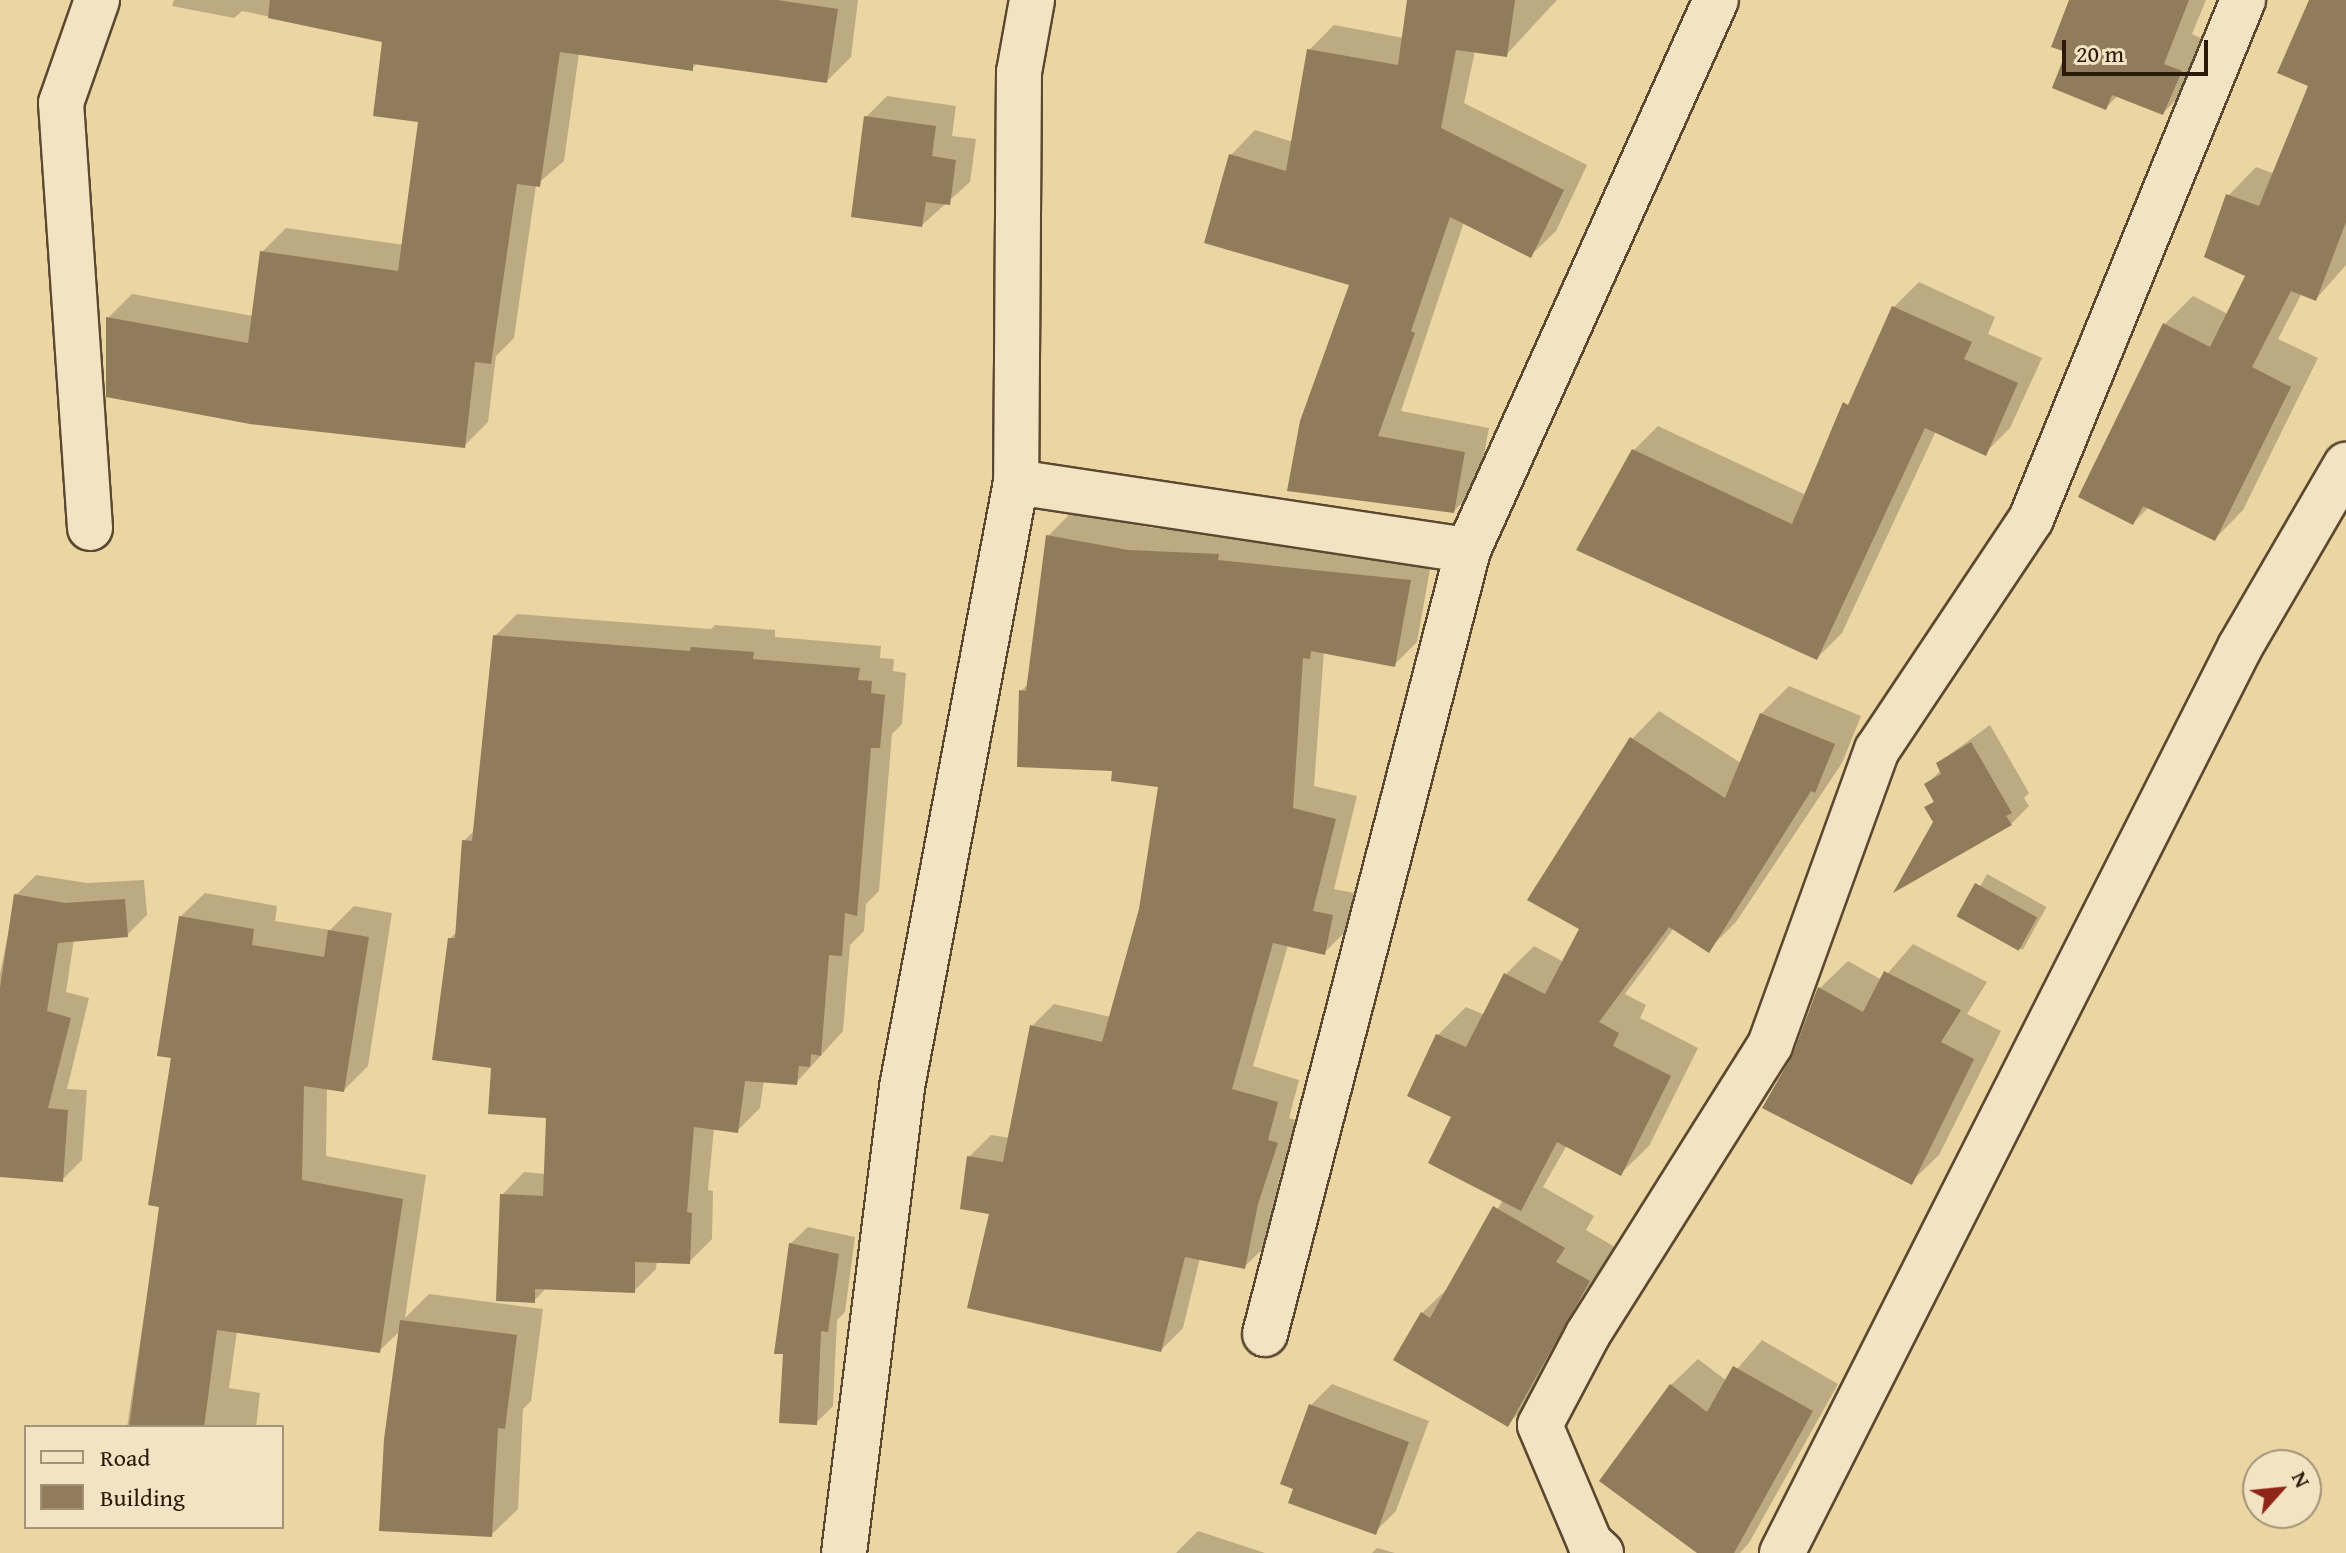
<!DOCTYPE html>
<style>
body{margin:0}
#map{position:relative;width:2346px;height:1553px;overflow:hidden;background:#ebd6a3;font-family:"Gentium Book Plus",serif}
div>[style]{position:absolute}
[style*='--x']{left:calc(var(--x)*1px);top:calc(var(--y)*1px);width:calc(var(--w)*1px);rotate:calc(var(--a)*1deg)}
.shadow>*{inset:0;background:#0003;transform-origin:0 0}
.building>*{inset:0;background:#907b5a;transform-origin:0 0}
.roads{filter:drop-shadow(2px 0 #5c4830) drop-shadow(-2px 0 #5c4830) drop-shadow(0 2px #5c4830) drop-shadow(0 -2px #5c4830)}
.street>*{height:44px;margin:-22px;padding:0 22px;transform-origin:22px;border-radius:22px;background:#f2e4c3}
span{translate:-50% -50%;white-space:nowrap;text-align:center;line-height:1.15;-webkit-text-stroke:6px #f2e4c3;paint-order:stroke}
.legend{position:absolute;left:24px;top:1425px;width:260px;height:104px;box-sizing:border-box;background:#f2e4c3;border:2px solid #a39379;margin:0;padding:10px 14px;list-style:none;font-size:24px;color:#2d190a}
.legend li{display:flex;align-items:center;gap:16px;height:40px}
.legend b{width:40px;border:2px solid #a39379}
.north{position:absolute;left:2242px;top:1449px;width:80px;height:80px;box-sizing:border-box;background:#f2e4c3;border:2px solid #a39379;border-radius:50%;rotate:63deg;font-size:22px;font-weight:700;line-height:32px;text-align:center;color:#2d190a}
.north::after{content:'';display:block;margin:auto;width:28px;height:36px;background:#8f2418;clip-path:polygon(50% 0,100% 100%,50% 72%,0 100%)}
.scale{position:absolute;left:2062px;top:40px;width:146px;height:36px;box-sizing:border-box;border:4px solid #2d190a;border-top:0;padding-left:10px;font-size:24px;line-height:28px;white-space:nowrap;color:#2d190a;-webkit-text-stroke:6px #f2e4c3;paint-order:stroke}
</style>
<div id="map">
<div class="shadow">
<i style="clip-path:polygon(174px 0,858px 0,851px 57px,827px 81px,698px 62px,692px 69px,579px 53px,564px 161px,536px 185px,514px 338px,496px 356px,488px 422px,464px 446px,108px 318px,132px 294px,253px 316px,262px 252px,286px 228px,404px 245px,420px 120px,385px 40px,242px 11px,234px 18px,172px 6px)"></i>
<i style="clip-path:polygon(1409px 0,1557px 0,1506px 55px,1475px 51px,1464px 103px,1587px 165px,1556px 231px,1531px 255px,1464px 222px,1401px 411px,1489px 428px,1478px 486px,1454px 511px,1290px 489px,1352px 284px,1231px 155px,1255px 130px,1293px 142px,1309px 50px,1334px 25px,1404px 38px)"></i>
<i style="clip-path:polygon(2071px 0,2206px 0,2192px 34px,2209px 42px,2192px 84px,2163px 113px,2118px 95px,2106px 108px,2068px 51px)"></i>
<i style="clip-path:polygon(2311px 0,2346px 0,2346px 265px,2316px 299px,2302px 293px,2278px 339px,2318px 358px,2243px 510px,2215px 539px,2149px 507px,2133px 523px,2164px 325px,2193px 296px,2228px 314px,2247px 275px,2228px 196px,2256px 167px,2275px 174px,2310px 85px)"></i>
<i style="clip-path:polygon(887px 96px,956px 106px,952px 136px,976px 139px,970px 182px,922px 225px,866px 117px)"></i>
<i style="clip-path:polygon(1919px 282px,1995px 317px,1988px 334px,2042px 358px,2010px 428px,1985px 453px,1936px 431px,1842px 633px,1817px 658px,1633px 451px,1658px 426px,1806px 495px,1894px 307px)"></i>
<i style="clip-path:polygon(1071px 513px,1152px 528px,1240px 533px,1240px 538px,1432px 558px,1417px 642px,1395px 664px,1324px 651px,1314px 786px,1357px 796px,1334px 889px,1354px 893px,1346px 931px,1324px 953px,1288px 945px,1253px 1066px,1299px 1080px,1289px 1118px,1299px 1121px,1279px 1180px,1267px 1245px,1244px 1267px,1200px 1258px,1183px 1328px,1161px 1350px,991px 1212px,969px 1157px,991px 1135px,1010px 1138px,1032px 1026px,1054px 1004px,1111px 1017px,1141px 909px,1160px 785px,1114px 769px,1021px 691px,1029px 683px,1048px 536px)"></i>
<i style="clip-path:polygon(517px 614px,711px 629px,715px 625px,775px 630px,775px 637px,881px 646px,880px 658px,894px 659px,893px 671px,906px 673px,902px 724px,892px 734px,879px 891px,866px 904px,864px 931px,850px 945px,843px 1031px,796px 1083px,764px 1080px,760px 1108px,737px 1131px,714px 1128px,708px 1190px,713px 1191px,712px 1239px,689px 1262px,657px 1261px,656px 1269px,634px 1291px,547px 1287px,534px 1301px,502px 1195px,524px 1172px,546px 1174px,548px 1116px,493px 1066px,450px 939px,457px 931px,464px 841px,475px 830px,495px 636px)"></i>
<i style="clip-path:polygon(1789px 686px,1861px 716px,1842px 763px,1736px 922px,1708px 950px,1674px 928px,1625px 994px,1646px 1005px,1640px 1018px,1698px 1048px,1649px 1146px,1621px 1173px,1567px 1145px,1543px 1187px,1594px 1216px,1586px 1230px,1620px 1250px,1539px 1393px,1508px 1424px,1422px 1313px,1450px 1286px,1503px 1200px,1454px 1116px,1410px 1095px,1438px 1035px,1466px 1007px,1485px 1015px,1506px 974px,1534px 946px,1564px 962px,1582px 928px,1632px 739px,1659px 711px,1741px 763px,1761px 714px)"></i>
<i style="clip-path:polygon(1990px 725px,2029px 793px,2024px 798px,2029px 806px,2011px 824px,1935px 822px,1927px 808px,1935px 800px,1926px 785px,1941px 770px,1938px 763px)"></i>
<i style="left:1987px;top:874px;width:68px;height:49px;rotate:29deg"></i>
<i style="clip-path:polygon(36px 875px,87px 883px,144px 880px,147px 915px,127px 935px,74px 939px,66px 992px,89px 998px,67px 1089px,87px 1090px,82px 1160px,62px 1180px,0 1175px,0 974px,16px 895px)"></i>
<i style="clip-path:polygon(205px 893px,277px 906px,275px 921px,330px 930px,354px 906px,392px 913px,368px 1066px,344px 1090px,327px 1087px,326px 1156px,426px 1175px,405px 1318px,429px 1294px,543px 1309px,531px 1401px,523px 1409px,518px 1509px,491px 1535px,401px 1330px,379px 1351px,237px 1331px,229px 1388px,260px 1393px,256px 1427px,127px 1427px,161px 1205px,180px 917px)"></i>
<i style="clip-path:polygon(1913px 944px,1987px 982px,1967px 1014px,2001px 1031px,1939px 1155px,1911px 1182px,1795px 1055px,1820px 988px,1848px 961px,1882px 980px)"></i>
<i style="clip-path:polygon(808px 1227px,855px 1237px,845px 1312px,837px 1320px,833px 1406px,816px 1423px,790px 1244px)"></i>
<i style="clip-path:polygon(1762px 1340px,1838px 1384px,1749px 1543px,1740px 1553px,1700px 1553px,1671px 1385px,1698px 1359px,1727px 1381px)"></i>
<i style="clip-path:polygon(1332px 1384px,1429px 1421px,1396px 1511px,1375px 1532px,1311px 1405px)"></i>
<i style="clip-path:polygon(1198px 1531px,1265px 1553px,1176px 1553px)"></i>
<i style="clip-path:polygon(1377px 1548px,1395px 1553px,1372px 1553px)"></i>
</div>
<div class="building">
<i style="clip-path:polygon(270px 0,777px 0,838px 9px,827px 83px,693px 64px,693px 71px,560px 52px,540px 187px,517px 184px,491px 364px,475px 362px,465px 448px,250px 424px,106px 397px,106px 317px,248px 343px,260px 251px,398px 271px,418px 122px,373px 116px,382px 42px,268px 18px)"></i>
<i style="clip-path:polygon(1407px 0,1515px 0,1507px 57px,1456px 50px,1441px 128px,1564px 190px,1531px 258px,1450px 217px,1411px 331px,1415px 333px,1378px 436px,1465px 452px,1454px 513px,1287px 491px,1300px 421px,1349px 285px,1204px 243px,1229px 154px,1286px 171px,1307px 49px,1398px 65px)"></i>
<i style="clip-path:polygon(2069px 0,2189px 0,2164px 64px,2182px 71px,2163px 115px,2112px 95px,2106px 110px,2052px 88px,2066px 52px,2051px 47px)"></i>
<i style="clip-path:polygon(2309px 0,2346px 0,2346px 222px,2316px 301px,2291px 291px,2252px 367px,2291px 387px,2215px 541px,2143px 506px,2133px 525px,2078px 497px,2163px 323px,2210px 347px,2245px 276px,2204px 257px,2226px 194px,2259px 206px,2308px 86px,2277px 73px)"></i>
<i style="clip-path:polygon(864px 116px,936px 126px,932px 156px,956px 160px,950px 205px,926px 202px,922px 227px,851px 217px)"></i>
<i style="clip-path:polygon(1892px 306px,1972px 342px,1964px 359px,2018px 383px,1986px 456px,1925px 428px,1817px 660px,1576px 550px,1632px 449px,1792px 524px,1843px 402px,1848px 405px)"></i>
<i style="clip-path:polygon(1046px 535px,1128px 550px,1219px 554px,1218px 560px,1411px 580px,1395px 667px,1311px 651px,1310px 659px,1303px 658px,1293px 808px,1336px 819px,1313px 911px,1333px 915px,1325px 955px,1273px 943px,1232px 1089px,1278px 1102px,1268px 1140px,1278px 1143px,1258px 1204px,1245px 1269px,1185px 1257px,1161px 1352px,967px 1308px,989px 1214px,960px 1209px,967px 1156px,1003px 1162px,1030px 1025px,1102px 1042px,1139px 909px,1158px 787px,1111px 781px,1112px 771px,1017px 767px,1019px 690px,1026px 691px)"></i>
<i style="clip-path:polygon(493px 635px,690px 651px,691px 647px,754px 652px,753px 659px,860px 668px,858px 680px,872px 681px,871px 693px,885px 695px,880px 748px,871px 748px,857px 916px,845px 913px,842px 956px,829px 955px,821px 1056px,811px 1054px,810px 1067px,799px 1066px,797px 1085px,745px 1081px,738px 1133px,694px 1127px,687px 1212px,692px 1213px,690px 1264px,635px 1262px,635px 1293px,535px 1289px,535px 1303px,496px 1301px,500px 1194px,543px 1196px,546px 1118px,488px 1114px,491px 1068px,432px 1060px,448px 938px,455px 938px,462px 840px,472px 841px)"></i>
<i style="clip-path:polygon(1760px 713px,1835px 744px,1815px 793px,1811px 791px,1709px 953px,1669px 927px,1599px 1022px,1619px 1033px,1613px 1046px,1671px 1076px,1621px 1176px,1557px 1142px,1521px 1211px,1428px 1163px,1451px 1117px,1407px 1096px,1436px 1034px,1466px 1047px,1504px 973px,1545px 994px,1579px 929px,1527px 900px,1630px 737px,1725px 798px)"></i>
<i style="clip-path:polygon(1971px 742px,2012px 813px,2006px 816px,2012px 825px,1893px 893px,1933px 822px,1924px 807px,1934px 802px,1924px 784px,1941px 774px,1936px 763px)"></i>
<i style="left:1975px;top:883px;width:71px;height:38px;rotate:29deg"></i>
<i style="clip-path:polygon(14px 894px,65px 903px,125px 899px,128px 937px,58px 943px,47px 1011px,71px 1018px,48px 1108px,68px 1110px,63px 1182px,0 1177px,0 988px)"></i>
<i style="clip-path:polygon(179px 916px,254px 929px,252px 945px,324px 957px,328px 930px,369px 937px,344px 1092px,304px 1086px,302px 1180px,403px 1199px,380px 1353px,217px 1330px,204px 1427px,129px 1427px,159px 1207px,148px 1205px,171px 1058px,157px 1056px)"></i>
<i style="clip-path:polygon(1884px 971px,1961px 1010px,1941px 1042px,1974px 1059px,1912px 1185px,1762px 1108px,1793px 1054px,1818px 987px,1863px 1012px)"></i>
<i style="clip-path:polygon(1493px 1206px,1565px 1248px,1556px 1262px,1590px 1281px,1508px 1427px,1393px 1360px,1421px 1312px,1430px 1318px)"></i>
<i style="clip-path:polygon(789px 1243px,839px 1254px,828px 1332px,821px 1331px,817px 1425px,779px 1423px,783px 1354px,774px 1354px)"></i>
<i style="clip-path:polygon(400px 1320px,517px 1335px,505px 1429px,498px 1428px,492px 1537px,379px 1531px,384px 1439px)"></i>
<i style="clip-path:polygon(1733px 1366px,1813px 1411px,1734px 1553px,1697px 1553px,1599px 1481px,1670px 1384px,1707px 1412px)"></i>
<i style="clip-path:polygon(1309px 1404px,1409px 1442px,1376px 1535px,1288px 1503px,1293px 1489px,1280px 1484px)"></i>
</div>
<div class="roads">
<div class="street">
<i style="--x:1032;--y:0;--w:73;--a:100.2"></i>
<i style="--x:1019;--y:72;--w:410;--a:90.4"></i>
<i style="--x:1016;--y:482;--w:457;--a:8.6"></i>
<i style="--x:90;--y:528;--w:426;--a:-93.9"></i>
<i style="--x:61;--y:103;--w:109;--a:-70.7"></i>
<i style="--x:1265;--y:1334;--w:810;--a:-75.48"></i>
<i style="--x:1468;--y:550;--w:603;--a:-65.73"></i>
<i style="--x:844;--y:1553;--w:470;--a:-82.9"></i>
<i style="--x:902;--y:1087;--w:616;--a:-79.33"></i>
<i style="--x:1601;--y:1553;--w:15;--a:-138"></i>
<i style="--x:1590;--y:1543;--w:128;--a:-113"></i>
<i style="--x:1540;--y:1425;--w:103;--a:-62.2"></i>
<i style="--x:1588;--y:1334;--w:342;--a:-57.8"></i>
<i style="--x:1770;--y:1045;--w:314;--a:-70.1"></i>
<i style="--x:1877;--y:750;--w:278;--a:-56.3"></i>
<i style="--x:2031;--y:519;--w:561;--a:-67.78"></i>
<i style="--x:1782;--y:1553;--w:1015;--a:-63.18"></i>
<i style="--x:2240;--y:647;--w:211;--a:-59.8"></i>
</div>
</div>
<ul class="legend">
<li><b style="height:10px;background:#f2e4c3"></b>Road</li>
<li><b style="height:22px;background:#907b5a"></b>Building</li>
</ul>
<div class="north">N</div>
<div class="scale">20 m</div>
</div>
